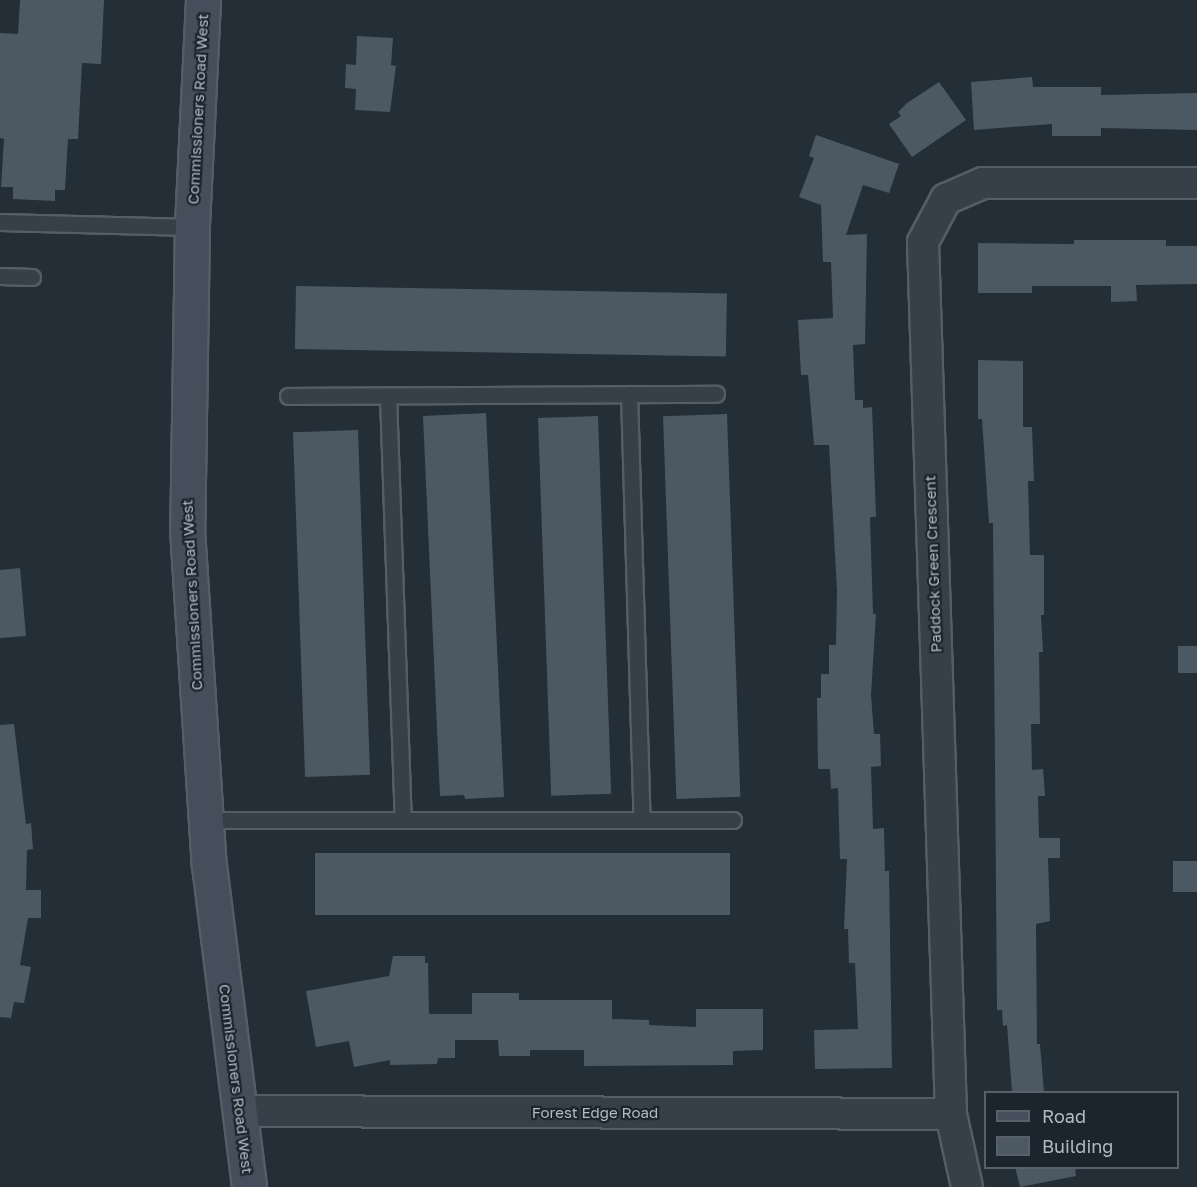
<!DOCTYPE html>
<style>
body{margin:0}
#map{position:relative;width:1197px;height:1187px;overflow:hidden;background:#232e37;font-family:"Golos Text",sans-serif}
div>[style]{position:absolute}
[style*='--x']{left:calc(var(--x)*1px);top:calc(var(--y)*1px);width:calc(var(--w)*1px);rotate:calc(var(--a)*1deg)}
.building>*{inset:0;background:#4c5963;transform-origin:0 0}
.roads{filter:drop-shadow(2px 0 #545e66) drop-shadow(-2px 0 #545e66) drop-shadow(0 2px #545e66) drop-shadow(0 -2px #545e66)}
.service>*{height:15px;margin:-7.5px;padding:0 7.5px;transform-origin:7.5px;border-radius:7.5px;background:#374048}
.minor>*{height:30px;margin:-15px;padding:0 15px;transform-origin:15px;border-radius:15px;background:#374048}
.secondary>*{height:33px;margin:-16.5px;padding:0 16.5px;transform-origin:16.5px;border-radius:16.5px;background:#454f5b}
span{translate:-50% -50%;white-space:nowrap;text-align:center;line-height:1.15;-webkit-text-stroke:4.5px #1c252d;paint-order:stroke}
.street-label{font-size:15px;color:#b1bbc4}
.legend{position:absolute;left:984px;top:1091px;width:195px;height:78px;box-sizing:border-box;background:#1c252d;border:2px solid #586169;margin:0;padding:8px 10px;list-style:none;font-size:18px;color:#b1bbc4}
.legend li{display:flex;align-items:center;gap:12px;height:30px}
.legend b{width:30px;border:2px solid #586169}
</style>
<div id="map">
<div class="building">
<i style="clip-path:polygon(20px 0,104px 0,101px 64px,82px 63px,78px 139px,68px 139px,65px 190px,55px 190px,55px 201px,13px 199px,13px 187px,1px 187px,4px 139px,0 138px,0 33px,18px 34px)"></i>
<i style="clip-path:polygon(357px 36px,393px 38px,391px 65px,396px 66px,390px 112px,355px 110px,356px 89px,345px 88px,346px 64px,356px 65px)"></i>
<i style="clip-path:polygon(1032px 77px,1033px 87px,1101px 87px,1101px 95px,1197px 93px,1197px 130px,1101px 128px,1101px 136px,1052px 136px,1052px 124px,974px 130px,971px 82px)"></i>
<i style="clip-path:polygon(939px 82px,966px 120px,912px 157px,889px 124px,901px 116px,898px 112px,907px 103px)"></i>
<i style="clip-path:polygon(816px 135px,899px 164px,889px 193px,863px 185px,846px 235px,867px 234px,865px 344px,853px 345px,855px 400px,863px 400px,863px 408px,872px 407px,876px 517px,870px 517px,873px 614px,876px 614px,871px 695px,874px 734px,880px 734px,881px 766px,871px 767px,873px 829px,884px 828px,885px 871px,889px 871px,892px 1068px,815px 1069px,814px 1030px,858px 1029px,855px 963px,849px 963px,848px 929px,844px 929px,847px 859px,840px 859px,838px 788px,831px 789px,830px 769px,818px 769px,817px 698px,821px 698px,821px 674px,829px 674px,829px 645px,836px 645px,837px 591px,829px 445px,814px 445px,808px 375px,801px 375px,798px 320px,833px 318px,831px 262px,823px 262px,821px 205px,799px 197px,814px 158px,809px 156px)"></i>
<i style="clip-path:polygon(1074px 240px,1166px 240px,1166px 246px,1197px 246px,1197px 284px,1136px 285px,1137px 301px,1111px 302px,1111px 286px,1032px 286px,1032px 293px,978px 293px,978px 243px,1074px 244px)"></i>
<i style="left:296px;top:286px;width:431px;height:63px;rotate:1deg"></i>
<i style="clip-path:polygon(978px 360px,1023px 361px,1023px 427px,1032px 427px,1034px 481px,1028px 481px,1030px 555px,1044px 555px,1044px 615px,1041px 615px,1043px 652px,1039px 652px,1040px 724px,1031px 724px,1032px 770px,1043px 769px,1045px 796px,1038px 796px,1039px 838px,1060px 838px,1060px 858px,1048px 858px,1050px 921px,1036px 924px,1037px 1044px,1040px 1044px,1044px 1092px,1012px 1092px,1007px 1025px,1003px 1026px,1002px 1010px,997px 1010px,993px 523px,989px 523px,982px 419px,978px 419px)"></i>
<i style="clip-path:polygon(486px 413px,504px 797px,465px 799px,464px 795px,440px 796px,423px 416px)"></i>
<i style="left:727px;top:414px;width:383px;height:64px;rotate:88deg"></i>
<i style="left:598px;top:416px;width:378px;height:60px;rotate:88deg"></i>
<i style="left:358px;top:430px;width:345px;height:65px;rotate:88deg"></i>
<i style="clip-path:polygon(20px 568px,26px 636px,0 638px,0 570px)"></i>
<i style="left:1178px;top:646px;width:19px;height:27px"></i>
<i style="clip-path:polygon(14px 724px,26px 824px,31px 823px,33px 849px,27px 850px,26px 890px,41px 890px,41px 918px,28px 918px,20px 965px,31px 967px,24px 1003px,14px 1002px,11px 1018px,0 1017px,0 725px)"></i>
<i style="left:315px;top:853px;width:415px;height:62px"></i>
<i style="left:1197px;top:861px;width:31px;height:24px;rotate:90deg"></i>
<i style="clip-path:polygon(393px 956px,425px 956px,425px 963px,428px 963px,429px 1014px,472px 1014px,472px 993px,519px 993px,519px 1000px,612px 1000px,612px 1019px,649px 1020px,649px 1025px,696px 1027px,696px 1009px,763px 1009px,763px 1050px,733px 1051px,733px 1065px,584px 1066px,584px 1050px,530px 1050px,530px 1056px,499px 1056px,498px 1040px,455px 1040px,455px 1058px,438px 1058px,437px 1064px,390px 1065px,390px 1060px,354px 1067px,349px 1041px,316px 1047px,306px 991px,389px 976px)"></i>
<i style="clip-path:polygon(1015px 1167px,1075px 1167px,1076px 1176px,1020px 1187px)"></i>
</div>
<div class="roads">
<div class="service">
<i style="--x:0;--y:222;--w:192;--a:1.5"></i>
<i style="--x:0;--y:276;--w:32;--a:2"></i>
<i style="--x:629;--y:394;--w:426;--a:88.3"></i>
<i style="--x:288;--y:396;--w:428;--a:-0.3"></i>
<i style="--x:388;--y:396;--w:424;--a:88"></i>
<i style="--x:206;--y:820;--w:527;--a:0"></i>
</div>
<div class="minor">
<i style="--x:240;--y:1111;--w:711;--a:0.24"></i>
<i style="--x:967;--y:1187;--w:75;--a:-102.4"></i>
<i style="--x:951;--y:1114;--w:872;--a:-91.84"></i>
<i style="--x:923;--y:242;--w:49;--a:-61.9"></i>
<i style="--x:946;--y:199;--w:40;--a:-23.4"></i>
<i style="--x:983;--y:183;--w:214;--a:0"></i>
</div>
<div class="secondary">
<i style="--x:203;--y:0;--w:227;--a:92.8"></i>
<i style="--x:192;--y:227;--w:302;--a:90.9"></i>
<i style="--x:187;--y:529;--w:337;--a:86.3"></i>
<i style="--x:209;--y:865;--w:324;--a:82.9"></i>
</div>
</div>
<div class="street-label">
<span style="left:198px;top:109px;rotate:-87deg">Commissioners Road West</span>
<span style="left:933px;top:564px;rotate:-92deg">Paddock Green Crescent</span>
<span style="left:192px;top:595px;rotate:-93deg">Commissioners Road West</span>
<span style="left:236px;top:1079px;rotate:83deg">Commissioners Road West</span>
<span style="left:595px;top:1113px">Forest Edge Road</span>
</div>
<ul class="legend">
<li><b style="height:8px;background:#454f5b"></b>Road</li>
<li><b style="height:16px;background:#4c5963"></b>Building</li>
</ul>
</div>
